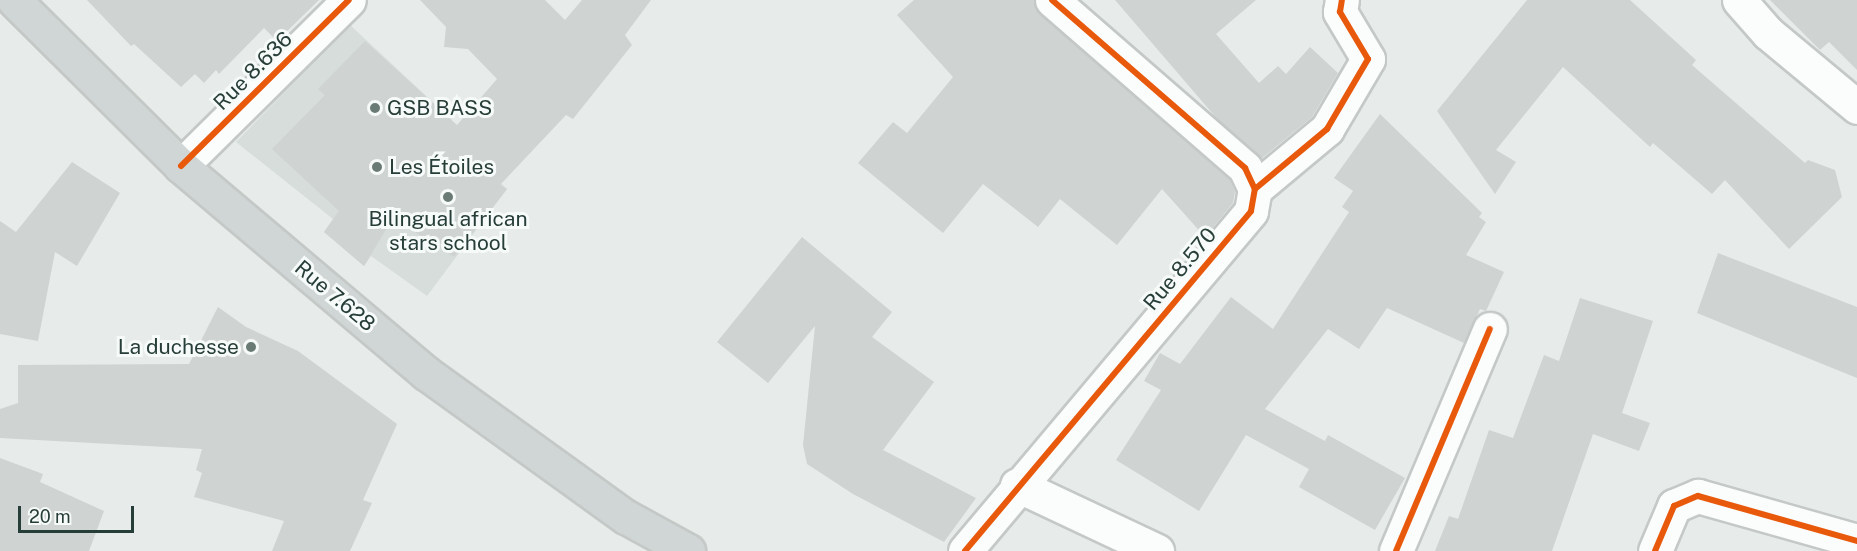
<!DOCTYPE html>
<meta charset="utf-8">
<style>
body{margin:0}
#map{position:relative;width:1857px;height:551px;overflow:hidden;background:#e7ecea;font-family:"Public Sans",sans-serif}
div>[style]{position:absolute}
[style*='--x']{left:calc(var(--x)*1px);top:calc(var(--y)*1px);width:calc(var(--w)*1px);rotate:calc(var(--a)*1deg)}
.built>*{inset:0;background:#d6ddda}
.building>*{inset:0;background:#cfd3d1}
.roads{filter:drop-shadow(2px 0 #c4c9c7) drop-shadow(-2px 0 #c4c9c7) drop-shadow(0 2px #c4c9c7) drop-shadow(0 -2px #c4c9c7)}
.minor>*{height:33px;margin:-16.5px;padding:0 16.5px;transform-origin:16.5px;border-radius:16.5px;background:#fbfcfc}
.major>*{height:33px;margin:-16.5px;padding:0 16.5px;transform-origin:16.5px;border-radius:16.5px;background:#d0d6d5}
.cycleway>*{height:6px;margin:-3px;padding:0 3px;transform-origin:3px;border-radius:3px;background:#e8590c}
.dots>*{width:16px;height:16px;translate:-50% -50%;box-sizing:border-box;border:3px solid #f6faf8;border-radius:50%}
span{translate:-50% -50%;white-space:nowrap;text-align:center;line-height:1.15;-webkit-text-stroke:6px #f6faf8;paint-order:stroke}
.street-label{font-size:21px;color:#273e38}
.poi-label{font-size:21px;color:#273e38}
.left{translate:0 -50%;text-align:left}
.right{translate:-100% -50%;text-align:right}
.scale{position:absolute;left:18px;top:506px;width:116px;height:27px;box-sizing:border-box;border:3px solid #273e38;border-top:0;padding-left:8px;font-size:18px;line-height:21px;white-space:nowrap;color:#273e38;-webkit-text-stroke:4px #f6faf8;paint-order:stroke}
</style>
<div id="map">
<div class="built">
<i style="clip-path:polygon(350px 25px,452px 120px,449px 134px,507px 189px,427px 296px,371px 256px,364px 266px,324px 232px,333px 219px,236px 142px)"></i>
</div>
<div class="building">
<i style="clip-path:polygon(87px 0,319px 0,277px 41px,264px 28px,219px 74px,216px 70px,204px 83px,195px 74px,181px 87px,134px 44px,131px 46px)"></i>
<i style="clip-path:polygon(420px 0,545px 0,565px 20px,582px 0,651px 0,625px 35px,632px 45px,573px 119px,566px 115px,500px 185px,507px 189px,454px 257px,393px 218px,364px 266px,324px 232px,339px 211px,272px 149px,325px 95px,318px 89px,365px 41px,457px 125px,497px 79px,468px 49px,444px 47px,446px 27px)"></i>
<i style="clip-path:polygon(914px 0,1034px 0,1040px 14px,1230px 180px,1235px 192px,1233px 203px,1205px 237px,1162px 189px,1117px 245px,1060px 199px,1038px 227px,983px 184px,943px 233px,858px 163px,893px 122px,907px 133px,953px 77px,897px 15px)"></i>
<i style="clip-path:polygon(1115px 0,1256px 0,1216px 34px,1259px 83px,1278px 66px,1286px 74px,1310px 47px,1338px 73px,1312px 117px,1261px 159px,1219px 121px)"></i>
<i style="clip-path:polygon(1527px 0,1630px 0,1696px 60px,1692px 65px,1805px 163px,1808px 160px,1835px 170px,1842px 197px,1789px 249px,1725px 180px,1712px 194px,1653px 143px,1650px 147px,1563px 67px,1496px 150px,1516px 162px,1495px 194px,1437px 111px)"></i>
<i style="clip-path:polygon(1770px 0,1857px 0,1857px 70px,1829px 42px,1820px 50px)"></i>
<i style="clip-path:polygon(1380px 114px,1482px 213px,1479px 217px,1486px 222px,1466px 255px,1504px 272px,1486px 311px,1480px 309px,1464px 343px,1387px 308px,1359px 349px,1328px 329px,1265px 409px,1325px 441px,1328px 435px,1405px 478px,1375px 530px,1299px 487px,1309px 469px,1246px 435px,1199px 511px,1116px 460px,1161px 390px,1144px 381px,1160px 353px,1180px 364px,1231px 297px,1273px 329px,1349px 212px,1342px 207px,1353px 191px,1334px 178px)"></i>
<i style="clip-path:polygon(72px 162px,120px 193px,77px 266px,55px 252px,38px 341px,0 334px,0 221px,16px 232px)"></i>
<i style="clip-path:polygon(802px 237px,892px 312px,872px 337px,934px 382px,883px 450px,976px 498px,944px 542px,853px 494px,807px 464px,803px 445px,815px 326px,768px 383px,717px 342px)"></i>
<i style="clip-path:polygon(1718px 253px,1857px 307px,1857px 378px,1697px 313px)"></i>
<i style="clip-path:polygon(1580px 298px,1653px 321px,1622px 413px,1650px 423px,1639px 451px,1593px 434px,1552px 551px,1435px 551px,1449px 516px,1458px 519px,1489px 430px,1513px 438px,1544px 355px,1559px 361px)"></i>
<i style="clip-path:polygon(218px 307px,246px 327px,298px 351px,397px 424px,363px 500px,372px 503px,350px 551px,272px 551px,284px 521px,194px 497px,202px 473px,196px 470px,202px 449px,0 438px,0 409px,18px 403px,18px 365px,189px 364px)"></i>
<i style="clip-path:polygon(0 458px,43px 474px,40px 482px,104px 511px,89px 551px,0 551px)"></i>
</div>
<div class="roads">
<div class="minor">
<i style="--x:1052;--y:0;--w:256;--a:41"></i>
<i style="--x:1245;--y:168;--w:23;--a:65"></i>
<i style="--x:1739;--y:0;--w:44;--a:48.7"></i>
<i style="--x:1768;--y:33;--w:116;--a:39.7"></i>
<i style="--x:181;--y:166;--w:236;--a:-44.7"></i>
<i style="--x:1017;--y:485;--w:155;--a:25.2"></i>
<i style="--x:965;--y:551;--w:444;--a:-49.9"></i>
<i style="--x:1251;--y:211;--w:22;--a:-80"></i>
<i style="--x:1255;--y:189;--w:94;--a:-39.8"></i>
<i style="--x:1327;--y:129;--w:81;--a:-59.6"></i>
<i style="--x:1368;--y:59;--w:55;--a:-120.8"></i>
<i style="--x:1340;--y:12;--w:12;--a:-81"></i>
<i style="--x:1396;--y:551;--w:241;--a:-67.1"></i>
<i style="--x:1655;--y:551;--w:49;--a:-67.1"></i>
<i style="--x:1674;--y:506;--w:26;--a:-23"></i>
<i style="--x:1698;--y:496;--w:165;--a:15.8"></i>
</div>
<div class="major">
<i style="--x:14;--y:0;--w:235;--a:44.8"></i>
<i style="--x:181;--y:166;--w:321;--a:40.2"></i>
<i style="--x:426;--y:373;--w:246;--a:35.8"></i>
<i style="--x:626;--y:517;--w:71;--a:28.7"></i>
</div>
</div>
<div class="cycleway">
<i style="--x:1052;--y:0;--w:256;--a:41"></i>
<i style="--x:1245;--y:168;--w:23;--a:65"></i>
<i style="--x:181;--y:166;--w:236;--a:-44.7"></i>
<i style="--x:965;--y:551;--w:444;--a:-49.9"></i>
<i style="--x:1251;--y:211;--w:22;--a:-80"></i>
<i style="--x:1255;--y:189;--w:94;--a:-39.8"></i>
<i style="--x:1327;--y:129;--w:81;--a:-59.6"></i>
<i style="--x:1368;--y:59;--w:55;--a:-120.8"></i>
<i style="--x:1340;--y:12;--w:12;--a:-81"></i>
<i style="--x:1396;--y:551;--w:241;--a:-67.1"></i>
<i style="--x:1655;--y:551;--w:49;--a:-67.1"></i>
<i style="--x:1674;--y:506;--w:26;--a:-23"></i>
<i style="--x:1698;--y:496;--w:165;--a:15.8"></i>
</div>
<div class="dots">
<i style="left:375px;top:108px;background:#6a7b76"></i>
<i style="left:377px;top:167px;background:#6a7b76"></i>
<i style="left:448px;top:197px;background:#6a7b76"></i>
<i style="left:251px;top:347px;background:#6a7b76"></i>
</div>
<div class="street-label">
<span style="left:253px;top:71px;rotate:-45deg">Rue 8.636</span>
<span style="left:1180px;top:269px;rotate:-50deg">Rue 8.570</span>
<span style="left:335px;top:296px;rotate:40deg">Rue 7.628</span>
</div>
<div class="poi-label">
<span class="left" style="left:387px;top:108px">GSB BASS</span>
<span class="left" style="left:389px;top:167px">Les Étoiles</span>
<span style="left:448px;top:231px">Bilingual african<br>stars school</span>
<span class="right" style="left:239px;top:347px">La duchesse</span>
</div>
<div class="scale">20 m</div>
</div>
